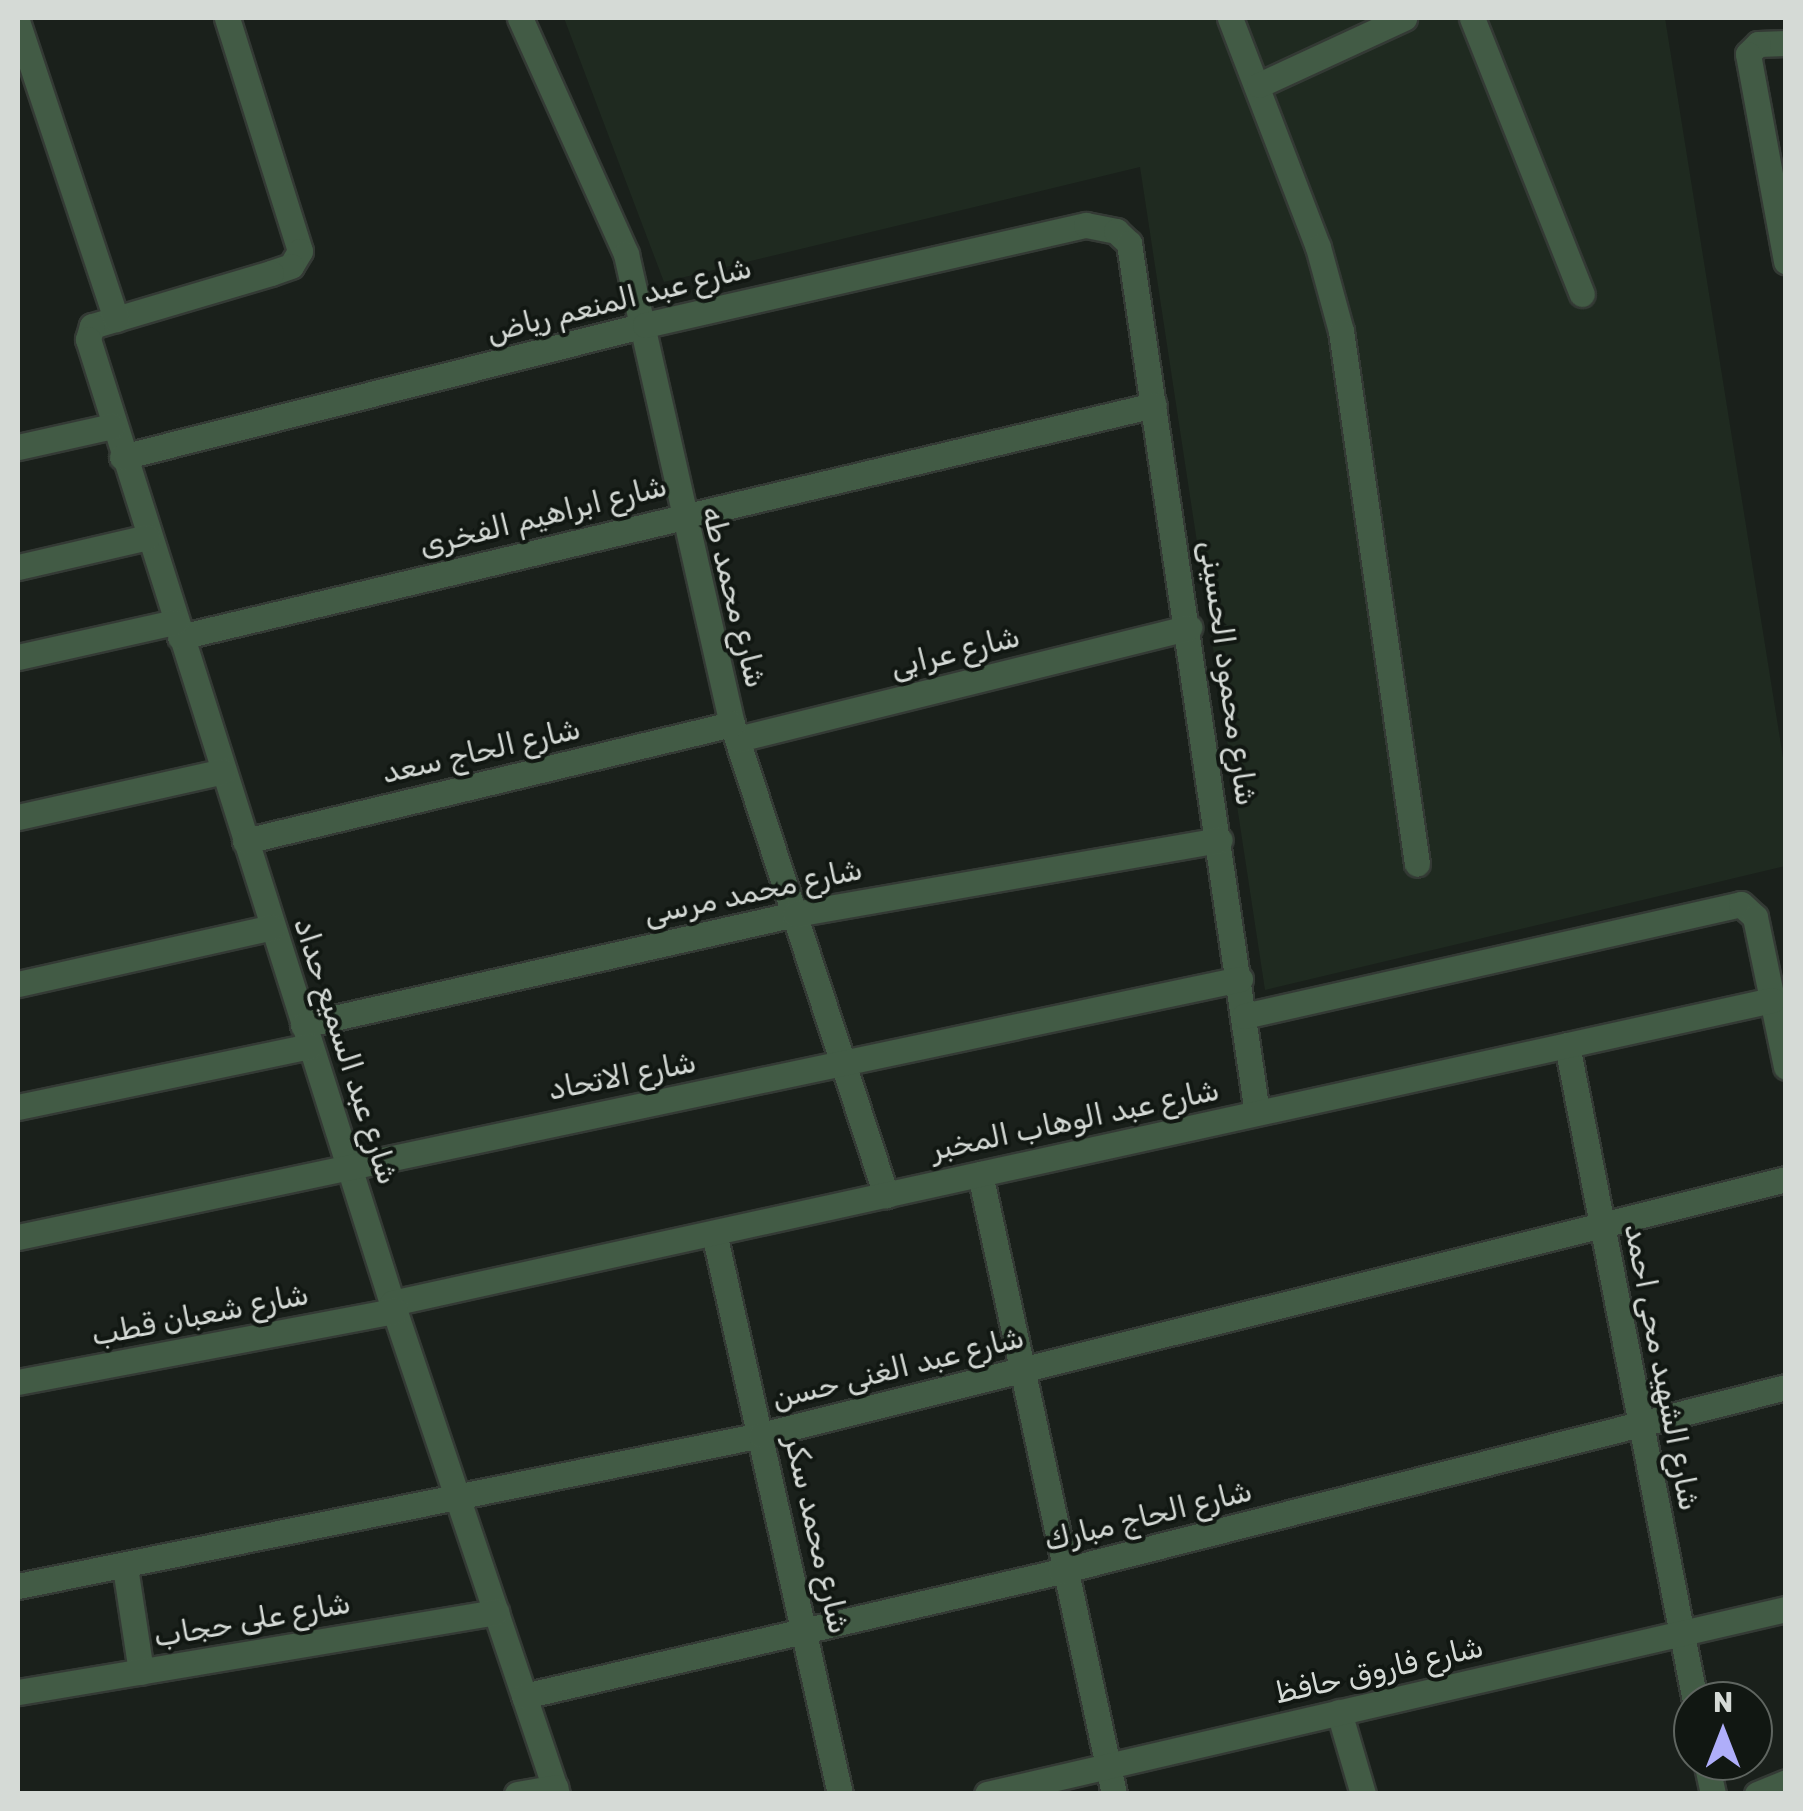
<!DOCTYPE html>
<meta charset="utf-8">
<style>
body{margin:0}
#map{position:relative;width:1803px;height:1811px;overflow:hidden;background:#1a201b;font-family:Rubik,"Noto Sans Arabic",sans-serif}
div>[style]{position:absolute}
[style*='--x']{left:calc(var(--x)*1px);top:calc(var(--y)*1px);width:calc(var(--w)*1px);rotate:calc(var(--a)*1deg)}
.built>*{inset:0;background:#1f2a20}
.roads{filter:drop-shadow(2px 0 #343a35) drop-shadow(-2px 0 #343a35) drop-shadow(0 2px #343a35) drop-shadow(0 -2px #343a35)}
.minor>*{height:25px;margin:-12.5px;padding:0 12.5px;transform-origin:12.5px;border-radius:12.5px;background:#425b45}
span{translate:-50% -50%;white-space:nowrap;text-align:center;line-height:1.15;-webkit-text-stroke:8px #111712;paint-order:stroke}
.street-label{font-size:30px;color:#d5dad6}
.frame{position:absolute;inset:0;border:20px solid #d5dad6;pointer-events:none}
.north{position:absolute;left:1673px;top:1681px;width:100px;height:100px;box-sizing:border-box;background:#111712;border:2px solid #5f6560;border-radius:50%;rotate:0deg;font-size:28px;font-weight:700;line-height:40px;text-align:center;color:#d5dad6}
.north::after{content:'';display:block;margin:auto;width:35px;height:45px;background:#afaefa;clip-path:polygon(50% 0,100% 100%,50% 72%,0 100%)}
</style>
<div id="map">
<div class="built">
<i style="clip-path:polygon(564px 18px,1665px 18px,1785px 770px,1785px 866px,1265px 990px,1140px 167px,664px 282px)"></i>
</div>
<div class="roads">
<div class="minor">
<i style="--x:227;--y:18;--w:244;--a:72.6"></i>
<i style="--x:300;--y:251;--w:17;--a:121"></i>
<i style="--x:291;--y:266;--w:21;--a:161"></i>
<i style="--x:271;--y:273;--w:187;--a:163.5"></i>
<i style="--x:92;--y:326;--w:14;--a:107"></i>
<i style="--x:88;--y:339;--w:1011;--a:72.5"></i>
<i style="--x:392;--y:1303;--w:518;--a:71.43"></i>
<i style="--x:520;--y:18;--w:259;--a:65.8"></i>
<i style="--x:626;--y:254;--w:482;--a:77.3"></i>
<i style="--x:732;--y:724;--w:496;--a:71.9"></i>
<i style="--x:1230;--y:18;--w:245;--a:69"></i>
<i style="--x:1318;--y:247;--w:87;--a:74.7"></i>
<i style="--x:1341;--y:331;--w:538;--a:81.88"></i>
<i style="--x:1472;--y:18;--w:297;--a:68.3"></i>
<i style="--x:18;--y:24;--w:311;--a:71.6"></i>
<i style="--x:1786;--y:43;--w:28;--a:178"></i>
<i style="--x:1758;--y:44;--w:14;--a:135"></i>
<i style="--x:1748;--y:54;--w:211;--a:79.6"></i>
<i style="--x:1259;--y:85;--w:160;--a:-24.8"></i>
<i style="--x:18;--y:447;--w:97;--a:-12.5"></i>
<i style="--x:122;--y:457;--w:539;--a:-14.17"></i>
<i style="--x:645;--y:325;--w:452;--a:-12.8"></i>
<i style="--x:1086;--y:225;--w:31;--a:11"></i>
<i style="--x:1116;--y:231;--w:18;--a:43"></i>
<i style="--x:1129;--y:243;--w:879;--a:81.63"></i>
<i style="--x:18;--y:567;--w:133;--a:-13"></i>
<i style="--x:180;--y:637;--w:1001;--a:-13.4"></i>
<i style="--x:18;--y:657;--w:161;--a:-12.6"></i>
<i style="--x:738;--y:739;--w:465;--a:-13.9"></i>
<i style="--x:18;--y:817;--w:210;--a:-12.6"></i>
<i style="--x:245;--y:841;--w:501;--a:-13.51"></i>
<i style="--x:18;--y:984;--w:260;--a:-12.6"></i>
<i style="--x:1244;--y:1016;--w:509;--a:-12.7"></i>
<i style="--x:1741;--y:904;--w:19;--a:43"></i>
<i style="--x:1755;--y:917;--w:153;--a:78.3"></i>
<i style="--x:303;--y:1025;--w:504;--a:-12.71"></i>
<i style="--x:795;--y:914;--w:431;--a:-9.9"></i>
<i style="--x:1567;--y:1045;--w:668;--a:78.96"></i>
<i style="--x:18;--y:1107;--w:298;--a:-11.8"></i>
<i style="--x:980;--y:1174;--w:634;--a:77.8"></i>
<i style="--x:714;--y:1233;--w:575;--a:77.34"></i>
<i style="--x:18;--y:1237;--w:1249;--a:-11.92"></i>
<i style="--x:392;--y:1303;--w:1413;--a:-12.38"></i>
<i style="--x:18;--y:1382;--w:384;--a:-10.7"></i>
<i style="--x:125;--y:1567;--w:106;--a:81.3"></i>
<i style="--x:18;--y:1586;--w:758;--a:-11.49"></i>
<i style="--x:761;--y:1435;--w:1056;--a:-14.02"></i>
<i style="--x:18;--y:1692;--w:485;--a:-9.5"></i>
<i style="--x:524;--y:1696;--w:551;--a:-13.1"></i>
<i style="--x:1061;--y:1571;--w:748;--a:-14.24"></i>
<i style="--x:1339;--y:1712;--w:85;--a:73.7"></i>
<i style="--x:1706;--y:1761;--w:34;--a:78"></i>
<i style="--x:517;--y:1794;--w:39;--a:-10"></i>
<i style="--x:987;--y:1794;--w:820;--a:-13.04"></i>
<i style="--x:1757;--y:1794;--w:31;--a:-22"></i>
</div>
</div>
<div class="street-label">
<span style="left:619px;top:300px;rotate:-14deg">شارع عبد المنعم رياض</span>
<span style="left:543px;top:516px;rotate:-14deg">شارع ابراهيم الفخرى</span>
<span style="left:734px;top:597px;rotate:76deg">شارع محمد طه</span>
<span style="left:955px;top:652px;rotate:-14deg">شارع عرابى</span>
<span style="left:1228px;top:673px;rotate:82deg">شارع محمود الحسينى</span>
<span style="left:481px;top:751px;rotate:-13deg">شارع الحاج سعد</span>
<span style="left:753px;top:892px;rotate:-12deg">شارع محمد مرسى</span>
<span style="left:346px;top:1051px;rotate:72deg">شارع عبد السميع حداد</span>
<span style="left:622px;top:1076px;rotate:-11deg">شارع الاتحاد</span>
<span style="left:1075px;top:1120px;rotate:-12deg">شارع عبد الوهاب المخبر</span>
<span style="left:200px;top:1315px;rotate:-11deg">شارع شعبان قطب</span>
<span style="left:1662px;top:1367px;rotate:79deg">شارع الشهيد محى احمد</span>
<span style="left:898px;top:1368px;rotate:-14deg">شارع عبد الغنى حسن</span>
<span style="left:1148px;top:1516px;rotate:-14deg">شارع الحاج مبارك</span>
<span style="left:817px;top:1535px;rotate:77deg">شارع محمد سكر</span>
<span style="left:252px;top:1620px;rotate:-10deg">شارع على حجاب</span>
<span style="left:1379px;top:1670px;rotate:-13deg">شارع فاروق حافظ</span>
</div>
<div class="frame"></div>
<div class="north">N</div>
</div>
